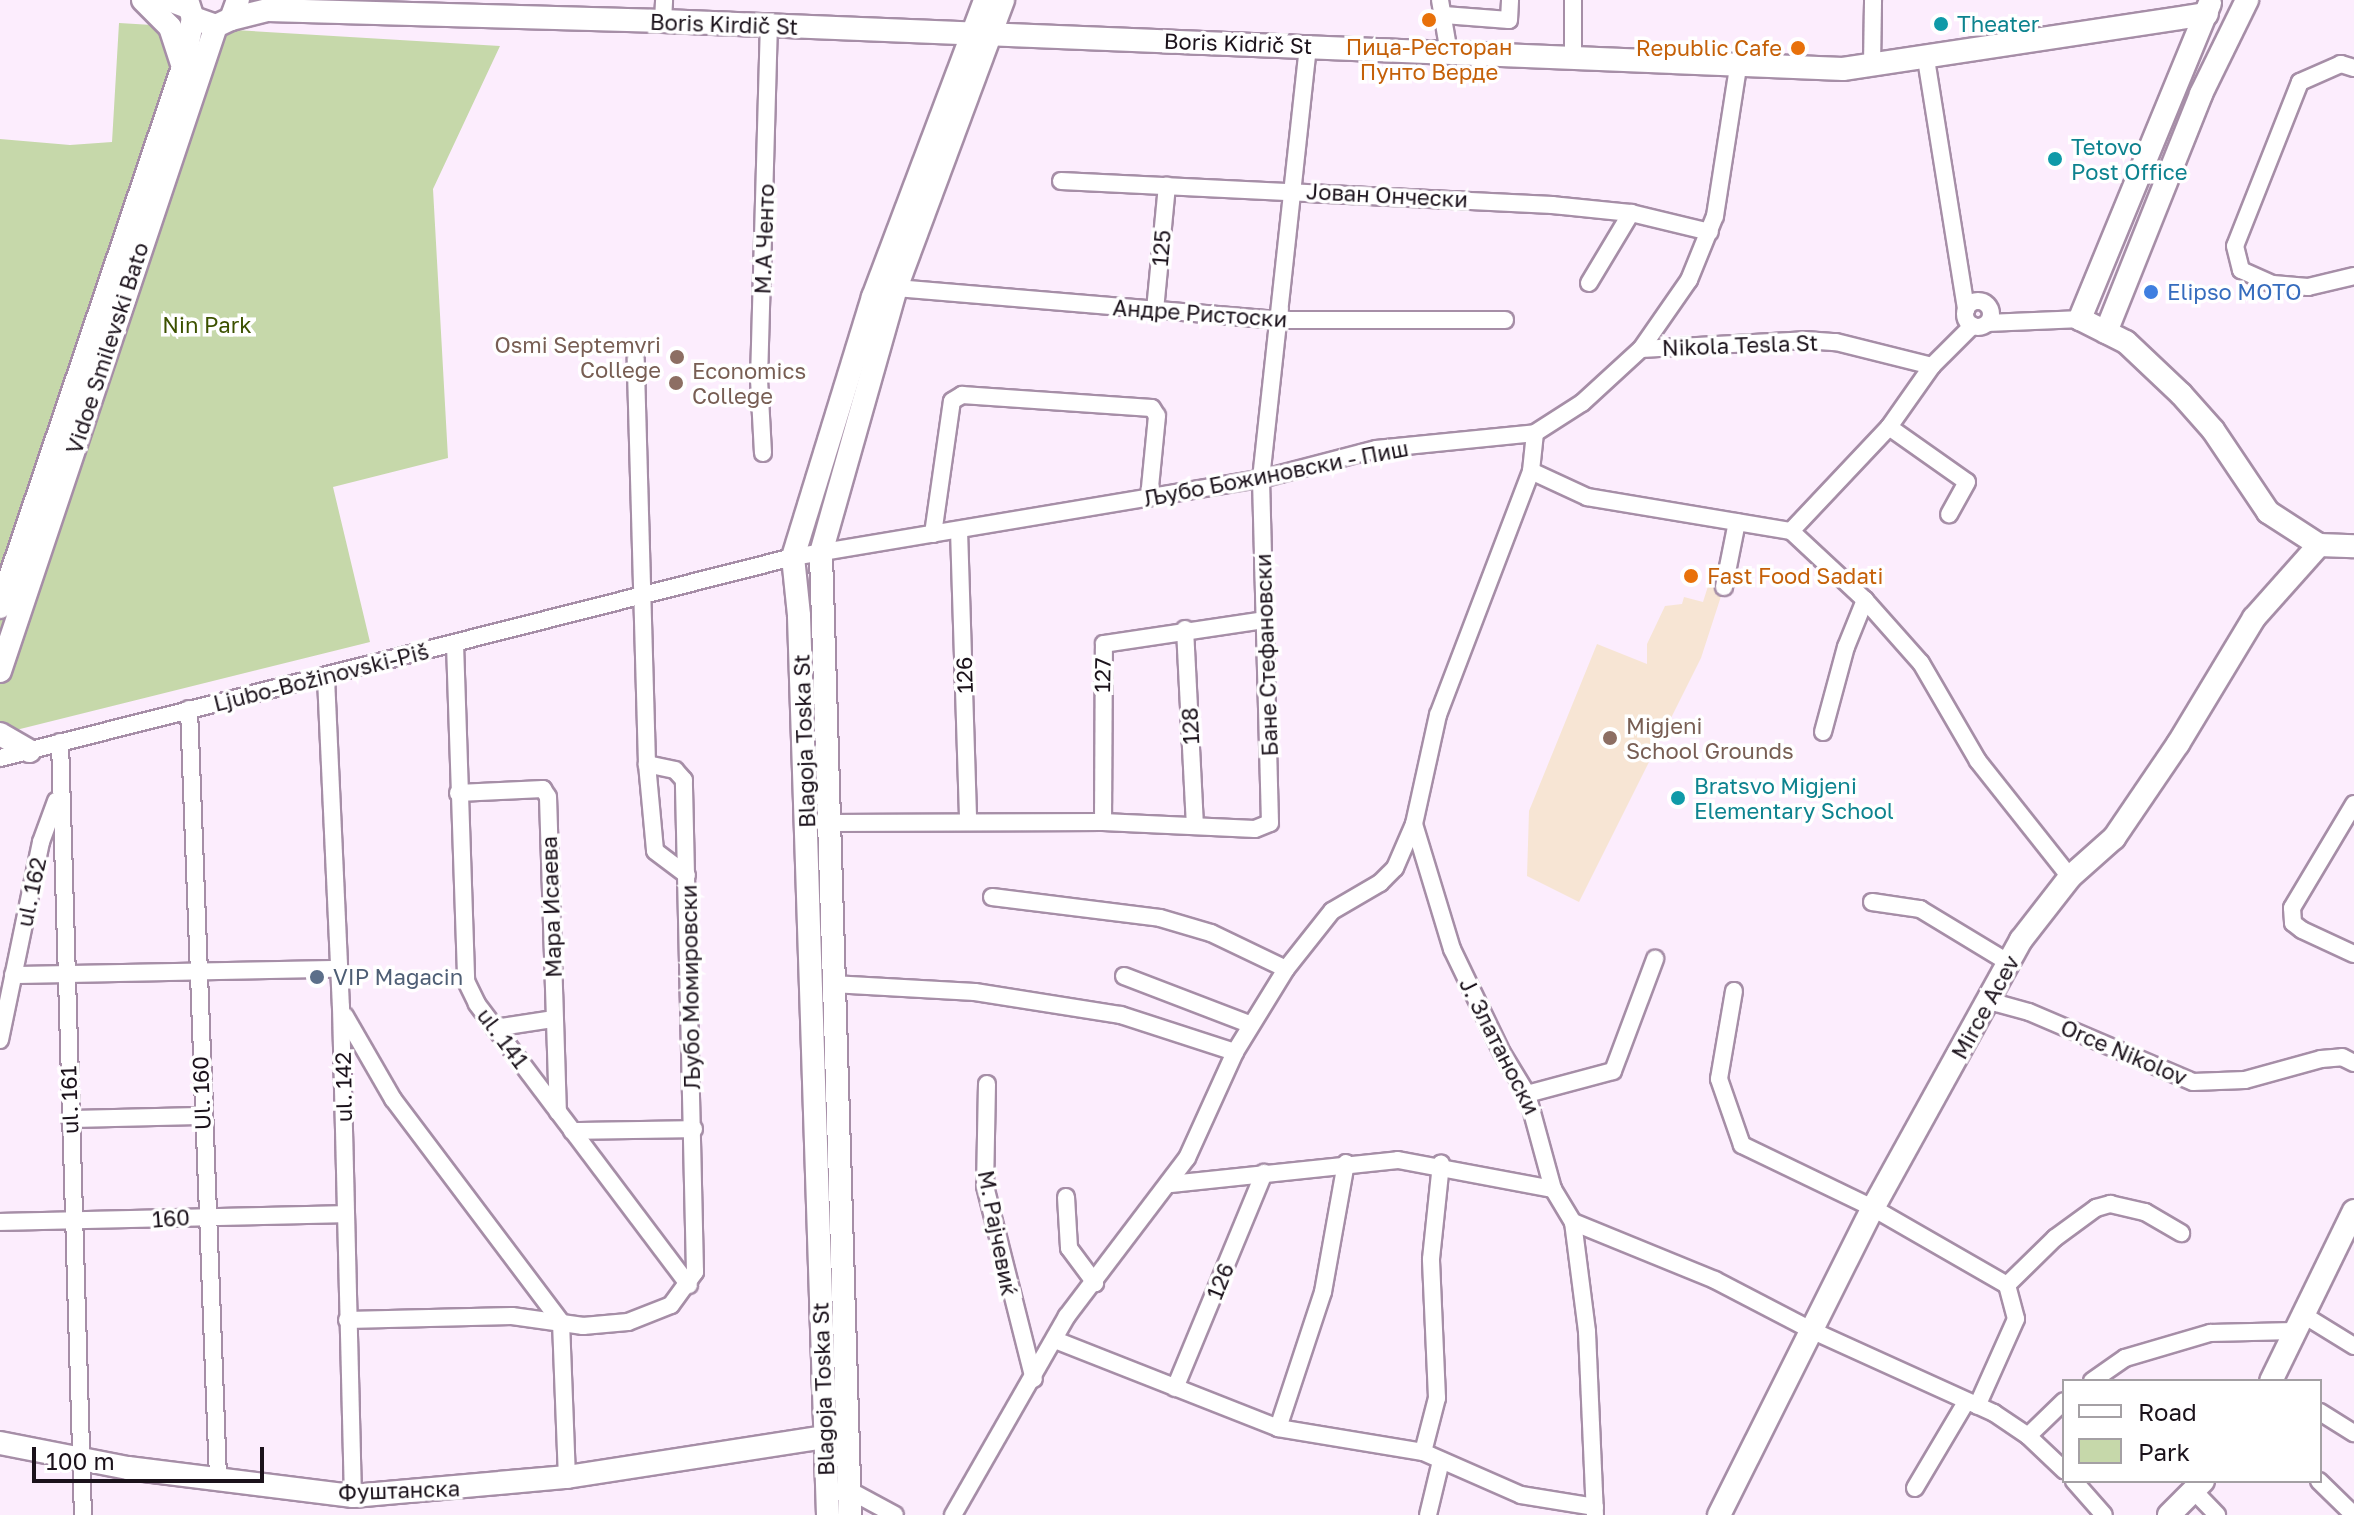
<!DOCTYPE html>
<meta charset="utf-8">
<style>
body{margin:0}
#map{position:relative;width:2354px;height:1515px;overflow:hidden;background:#fcedfd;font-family:"Golos Text",sans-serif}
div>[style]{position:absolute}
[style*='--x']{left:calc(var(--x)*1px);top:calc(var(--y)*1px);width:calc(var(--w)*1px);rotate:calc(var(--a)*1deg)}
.education>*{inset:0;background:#f7e5d4}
.green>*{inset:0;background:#c6d8aa}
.roads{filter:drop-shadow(2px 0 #a68ea7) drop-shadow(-2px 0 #a68ea7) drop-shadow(0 2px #a68ea7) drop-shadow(0 -2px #a68ea7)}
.street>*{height:16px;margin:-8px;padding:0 8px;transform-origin:8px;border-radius:8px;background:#fff}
.street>.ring{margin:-8px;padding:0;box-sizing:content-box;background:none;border:16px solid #fff;border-radius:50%}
.secondary>*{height:22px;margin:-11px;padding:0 11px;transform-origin:11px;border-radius:11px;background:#fff}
.dots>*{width:22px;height:22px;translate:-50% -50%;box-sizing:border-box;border:4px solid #fff;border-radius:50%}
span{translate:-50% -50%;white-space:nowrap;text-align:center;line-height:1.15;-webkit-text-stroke:7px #fff;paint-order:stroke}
.street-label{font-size:22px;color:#1b121b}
.culture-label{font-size:22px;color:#0d838f}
.left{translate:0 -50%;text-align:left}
.food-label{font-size:22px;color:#c56008}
.right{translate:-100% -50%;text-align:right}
.shop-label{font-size:22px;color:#366cbe}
.park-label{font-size:22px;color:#3c5100}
.education-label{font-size:22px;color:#785e54}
.service-label{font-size:22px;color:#4e5e75}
.legend{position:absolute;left:2062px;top:1379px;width:260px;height:104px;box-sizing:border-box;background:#fff;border:2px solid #a4a0a4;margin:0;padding:10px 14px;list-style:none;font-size:24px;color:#1b121b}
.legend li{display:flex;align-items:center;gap:16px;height:40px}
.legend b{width:40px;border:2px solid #a4a0a4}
.scale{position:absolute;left:32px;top:1447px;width:232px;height:36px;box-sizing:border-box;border:4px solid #1b121b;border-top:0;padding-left:10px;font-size:24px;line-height:28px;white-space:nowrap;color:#1b121b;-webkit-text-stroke:6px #fff;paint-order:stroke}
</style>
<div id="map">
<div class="education">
<i style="clip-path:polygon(1709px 583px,1724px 587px,1701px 658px,1579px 902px,1527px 876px,1529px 811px,1597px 644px,1647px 664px,1647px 644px,1665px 606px,1682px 604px,1684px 597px,1703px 602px)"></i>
</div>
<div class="green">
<i style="clip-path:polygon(119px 23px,500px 46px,433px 189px,448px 458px,333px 487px,370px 642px,0 734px,0 139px,70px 145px,112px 142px)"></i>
</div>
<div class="roads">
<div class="street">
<i style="--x:161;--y:0;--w:30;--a:21"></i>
<i style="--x:1440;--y:0;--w:54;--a:80.4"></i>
<i style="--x:1444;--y:15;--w:65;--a:4.4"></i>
<i style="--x:1509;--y:20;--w:20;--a:-87"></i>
<i style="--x:663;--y:21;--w:21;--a:-87"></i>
<i style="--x:1573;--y:57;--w:57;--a:-90"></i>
<i style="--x:1926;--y:59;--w:254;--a:80.9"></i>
<i style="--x:1872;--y:66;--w:66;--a:-89.1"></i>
<i style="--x:2354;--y:68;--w:14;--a:-163"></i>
<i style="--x:2341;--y:64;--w:45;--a:156.3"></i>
<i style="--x:2300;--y:82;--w:176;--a:111.6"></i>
<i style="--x:2235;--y:246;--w:25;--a:76"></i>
<i style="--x:2241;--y:270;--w:35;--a:24"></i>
<i style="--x:2273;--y:284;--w:35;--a:5"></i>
<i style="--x:2308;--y:287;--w:47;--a:-13.4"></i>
<i style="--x:1061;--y:181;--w:492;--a:2.8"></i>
<i style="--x:1552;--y:205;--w:79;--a:5.8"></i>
<i style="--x:1631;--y:213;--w:81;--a:13.5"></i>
<i style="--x:1589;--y:283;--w:82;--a:-59"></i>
<i style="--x:896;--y:288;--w:380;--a:4.8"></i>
<i style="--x:1275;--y:320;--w:230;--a:0"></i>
<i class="ring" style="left:1965px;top:301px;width:10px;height:10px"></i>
<i style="--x:1155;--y:310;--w:125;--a:-84.5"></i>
<i style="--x:1989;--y:323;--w:91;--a:-2.5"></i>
<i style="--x:1641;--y:349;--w:164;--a:-3.1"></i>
<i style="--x:1805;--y:340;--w:31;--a:4"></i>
<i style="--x:1836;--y:342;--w:99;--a:14"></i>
<i style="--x:1889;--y:427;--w:95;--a:35.2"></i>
<i style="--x:1967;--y:482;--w:37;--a:119"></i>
<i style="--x:763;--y:453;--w:73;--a:-93.1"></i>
<i style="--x:759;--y:380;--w:355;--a:-88.4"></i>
<i style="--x:1531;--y:471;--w:62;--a:24.9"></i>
<i style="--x:1587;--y:497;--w:207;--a:9.5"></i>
<i style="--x:1791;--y:531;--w:101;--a:43"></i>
<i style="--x:1865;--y:600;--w:84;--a:48.4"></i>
<i style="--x:1921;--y:663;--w:113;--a:59.8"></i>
<i style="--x:1978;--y:761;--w:148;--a:51.6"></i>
<i style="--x:959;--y:530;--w:291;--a:88.2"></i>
<i style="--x:1791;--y:531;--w:143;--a:-46.7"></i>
<i style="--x:1889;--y:427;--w:75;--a:-54.8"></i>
<i style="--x:1932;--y:366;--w:57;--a:-45"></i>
<i style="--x:933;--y:534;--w:134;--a:-81.9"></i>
<i style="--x:952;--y:401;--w:12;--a:-31"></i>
<i style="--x:962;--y:395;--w:190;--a:3.9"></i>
<i style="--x:1152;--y:408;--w:9;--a:58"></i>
<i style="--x:1157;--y:416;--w:82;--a:95.6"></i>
<i style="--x:1724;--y:587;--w:66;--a:-78.7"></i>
<i style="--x:1185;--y:629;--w:195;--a:87.1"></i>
<i style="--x:455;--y:644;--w:337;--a:88.1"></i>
<i style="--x:466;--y:981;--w:25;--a:64"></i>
<i style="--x:477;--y:1004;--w:352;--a:53"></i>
<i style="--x:326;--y:678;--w:329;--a:87.4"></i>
<i style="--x:341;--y:1007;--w:489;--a:88.6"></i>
<i style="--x:189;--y:709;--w:769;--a:87.84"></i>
<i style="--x:1823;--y:732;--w:88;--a:-74.9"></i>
<i style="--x:1846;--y:647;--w:51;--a:-68"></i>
<i style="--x:60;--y:742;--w:773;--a:88.3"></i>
<i style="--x:0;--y:758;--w:818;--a:-14.22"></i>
<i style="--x:793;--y:557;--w:474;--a:-9.5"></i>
<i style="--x:1261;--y:479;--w:119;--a:-14.6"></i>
<i style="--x:1376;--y:449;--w:160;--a:-5.7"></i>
<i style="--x:1535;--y:433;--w:56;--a:-32.6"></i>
<i style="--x:1582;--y:403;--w:80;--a:-42.5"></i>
<i style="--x:1641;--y:349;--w:84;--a:-55.2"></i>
<i style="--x:1689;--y:280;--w:69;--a:-67.9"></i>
<i style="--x:1715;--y:216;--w:150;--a:-81.2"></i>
<i style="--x:647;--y:764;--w:87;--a:84.7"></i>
<i style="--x:655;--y:851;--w:40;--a:37"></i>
<i style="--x:458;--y:793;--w:85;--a:-2.7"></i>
<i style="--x:543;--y:789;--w:9;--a:58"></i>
<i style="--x:548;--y:797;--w:315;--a:88.2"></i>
<i style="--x:2354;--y:804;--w:121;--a:120.8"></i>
<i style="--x:2292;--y:908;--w:15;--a:86"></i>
<i style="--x:2293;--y:923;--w:11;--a:38"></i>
<i style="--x:2302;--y:930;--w:57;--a:24.8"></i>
<i style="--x:1103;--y:822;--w:178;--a:-89.7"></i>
<i style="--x:1104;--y:644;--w:162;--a:-8.5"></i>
<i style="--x:828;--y:823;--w:275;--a:-0.2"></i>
<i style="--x:1103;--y:822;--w:152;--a:2.6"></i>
<i style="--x:1255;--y:829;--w:16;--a:-22"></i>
<i style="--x:1270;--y:823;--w:344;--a:-91.5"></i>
<i style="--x:1261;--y:479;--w:437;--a:-83.8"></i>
<i style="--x:1414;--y:824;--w:131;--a:73.1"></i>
<i style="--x:1452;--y:949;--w:115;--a:64.3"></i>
<i style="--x:1502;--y:1053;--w:48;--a:58.6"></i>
<i style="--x:1527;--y:1094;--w:98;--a:74.7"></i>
<i style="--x:1553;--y:1189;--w:39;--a:59"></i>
<i style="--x:1573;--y:1222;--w:111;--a:82.7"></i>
<i style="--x:1587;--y:1332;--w:183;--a:87.5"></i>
<i style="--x:992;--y:897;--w:169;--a:7.1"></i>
<i style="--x:1160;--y:918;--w:53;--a:16.4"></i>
<i style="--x:1211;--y:933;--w:83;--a:25.6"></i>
<i style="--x:1872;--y:902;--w:49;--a:8.3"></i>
<i style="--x:1920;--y:909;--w:104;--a:31.2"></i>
<i style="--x:13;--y:975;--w:324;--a:-1.1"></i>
<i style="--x:1124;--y:976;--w:134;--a:21"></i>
<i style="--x:832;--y:984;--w:143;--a:3.2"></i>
<i style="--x:975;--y:992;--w:148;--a:9"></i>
<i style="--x:1121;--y:1015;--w:120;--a:18"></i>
<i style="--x:1734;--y:991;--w:89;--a:99.7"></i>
<i style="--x:1719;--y:1079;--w:70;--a:70.8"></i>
<i style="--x:1742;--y:1145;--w:145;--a:25.7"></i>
<i style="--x:1873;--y:1208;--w:155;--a:29.9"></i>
<i style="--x:2007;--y:1285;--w:35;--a:75"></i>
<i style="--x:2016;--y:1319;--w:95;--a:114.1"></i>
<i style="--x:1989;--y:1001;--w:41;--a:15.4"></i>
<i style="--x:2029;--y:1012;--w:178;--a:23.1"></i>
<i style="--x:2193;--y:1082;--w:52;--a:-2.2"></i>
<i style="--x:2245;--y:1080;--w:79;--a:-15.4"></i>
<i style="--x:2321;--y:1059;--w:21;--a:-5"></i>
<i style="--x:2342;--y:1057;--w:13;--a:27"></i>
<i style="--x:345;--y:1016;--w:96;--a:60"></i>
<i style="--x:393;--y:1099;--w:279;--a:53"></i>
<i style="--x:561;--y:1322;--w:155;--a:87.8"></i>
<i style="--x:495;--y:1028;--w:60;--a:-8.7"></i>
<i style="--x:0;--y:1040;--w:202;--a:-78.3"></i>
<i style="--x:41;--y:842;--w:44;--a:-69.9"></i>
<i style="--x:987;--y:1084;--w:102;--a:91.1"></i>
<i style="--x:985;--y:1186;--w:199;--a:75.8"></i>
<i style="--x:1527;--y:1094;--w:89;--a:-15"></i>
<i style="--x:1613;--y:1071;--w:120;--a:-69.4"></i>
<i style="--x:70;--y:1119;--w:131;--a:-1.3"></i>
<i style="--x:572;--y:1131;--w:122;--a:-0.9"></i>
<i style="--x:1171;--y:1184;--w:228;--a:-6"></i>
<i style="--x:1398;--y:1160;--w:158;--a:10.6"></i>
<i style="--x:1066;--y:1197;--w:51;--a:86.6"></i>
<i style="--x:1069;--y:1248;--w:44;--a:53.4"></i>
<i style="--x:0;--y:1222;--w:343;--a:-1.3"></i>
<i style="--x:1573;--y:1222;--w:153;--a:22.2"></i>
<i style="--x:1715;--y:1280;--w:108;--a:27.5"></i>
<i style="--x:1811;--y:1330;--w:201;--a:24.4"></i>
<i style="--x:1994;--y:1413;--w:41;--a:34.1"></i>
<i style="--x:2028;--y:1436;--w:50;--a:43.4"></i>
<i style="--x:2007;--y:1285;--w:67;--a:-44.4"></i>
<i style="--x:2055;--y:1238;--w:51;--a:-36.2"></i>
<i style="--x:2096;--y:1208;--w:15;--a:-16"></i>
<i style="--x:2110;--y:1204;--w:36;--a:13"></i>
<i style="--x:2145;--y:1212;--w:42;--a:30.3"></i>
<i style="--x:2302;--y:1314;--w:61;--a:31.6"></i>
<i style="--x:347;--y:1320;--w:165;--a:-1.4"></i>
<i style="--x:512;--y:1316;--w:72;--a:8"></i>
<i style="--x:583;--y:1326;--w:45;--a:-5.1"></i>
<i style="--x:628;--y:1322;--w:46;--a:-21.6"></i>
<i style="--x:671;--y:1305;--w:41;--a:-54"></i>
<i style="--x:695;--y:1272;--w:492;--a:-91.3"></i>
<i style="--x:684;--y:780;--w:13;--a:-132"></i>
<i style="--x:675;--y:770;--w:29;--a:-168"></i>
<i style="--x:647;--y:764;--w:405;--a:-91.6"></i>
<i style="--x:1055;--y:1340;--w:240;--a:21.5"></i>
<i style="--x:1278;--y:1428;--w:147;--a:9.4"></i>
<i style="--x:1423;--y:1452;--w:107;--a:23.7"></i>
<i style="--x:1521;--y:1495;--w:75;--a:9.2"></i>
<i style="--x:2092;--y:1381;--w:40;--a:-34.9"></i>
<i style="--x:2125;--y:1358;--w:89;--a:-16.4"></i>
<i style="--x:2210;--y:1333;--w:84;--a:-1.4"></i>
<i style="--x:1175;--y:1388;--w:233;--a:-67.5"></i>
<i style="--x:2320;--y:1412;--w:40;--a:32"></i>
<i style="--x:1278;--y:1428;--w:143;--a:-71.7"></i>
<i style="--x:1323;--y:1292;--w:131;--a:-79.9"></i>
<i style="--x:2028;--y:1436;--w:50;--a:-44.2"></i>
<i style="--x:1423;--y:1452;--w:56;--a:-75.5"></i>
<i style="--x:1437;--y:1398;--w:139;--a:-92.5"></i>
<i style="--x:1431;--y:1259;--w:96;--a:-84"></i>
<i style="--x:2074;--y:1481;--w:45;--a:48.6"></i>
<i style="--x:2319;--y:1481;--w:49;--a:44.2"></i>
<i style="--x:1915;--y:1488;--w:100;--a:-59.3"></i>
<i style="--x:849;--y:1490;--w:52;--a:28.5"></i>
<i style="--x:2195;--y:1492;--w:32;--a:46"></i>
<i style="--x:953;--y:1515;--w:229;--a:-60.2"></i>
<i style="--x:1067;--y:1316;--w:198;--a:-52.8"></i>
<i style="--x:1187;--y:1158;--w:116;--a:-65.6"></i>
<i style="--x:1235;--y:1052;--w:97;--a:-58.4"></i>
<i style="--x:1286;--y:969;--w:74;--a:-51.6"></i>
<i style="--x:1332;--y:911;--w:56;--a:-30.3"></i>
<i style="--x:1380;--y:883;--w:21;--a:-45"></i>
<i style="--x:1395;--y:868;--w:48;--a:-66.6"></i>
<i style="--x:1414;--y:824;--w:112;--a:-77.6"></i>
<i style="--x:1438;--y:715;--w:261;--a:-69.1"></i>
<i style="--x:1531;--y:471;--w:38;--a:-84"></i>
<i style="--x:1428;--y:1515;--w:56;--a:-76.5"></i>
</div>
<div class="secondary">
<i style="--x:143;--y:0;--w:38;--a:45"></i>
<i style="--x:170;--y:27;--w:40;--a:72"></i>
<i style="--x:187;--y:0;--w:19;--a:72"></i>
<i style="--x:193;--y:18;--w:24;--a:19"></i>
<i style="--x:216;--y:26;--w:17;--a:-25"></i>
<i style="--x:231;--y:19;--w:20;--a:-70"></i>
<i style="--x:2210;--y:3;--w:342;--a:112.4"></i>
<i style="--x:2080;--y:319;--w:51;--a:26.6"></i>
<i style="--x:2126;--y:342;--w:76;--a:43.4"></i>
<i style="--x:2181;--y:394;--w:48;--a:48.4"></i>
<i style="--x:2213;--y:430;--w:99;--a:56.1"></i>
<i style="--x:2268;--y:512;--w:61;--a:32.9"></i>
<i style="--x:2319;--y:545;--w:35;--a:2"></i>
<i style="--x:231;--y:19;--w:38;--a:-14"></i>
<i style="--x:268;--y:10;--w:395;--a:1.6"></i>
<i style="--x:663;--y:21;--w:1181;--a:2.33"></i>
<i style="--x:1843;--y:69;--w:368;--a:-8.6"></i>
<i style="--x:2106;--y:332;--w:256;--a:-68.2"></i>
<i style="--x:2201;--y:94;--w:105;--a:-63.9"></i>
<i style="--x:0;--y:607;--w:570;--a:-71.28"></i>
<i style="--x:183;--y:67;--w:50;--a:-78.5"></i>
<i style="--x:0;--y:671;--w:680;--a:-71.49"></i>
<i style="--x:0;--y:734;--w:34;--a:30"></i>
<i style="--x:2271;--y:1381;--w:189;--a:-64"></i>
<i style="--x:0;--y:1443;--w:130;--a:11.1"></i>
<i style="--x:128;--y:1468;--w:227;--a:7.1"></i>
<i style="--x:353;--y:1496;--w:215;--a:-5.1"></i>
<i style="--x:567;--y:1477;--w:273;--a:-8.8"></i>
<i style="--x:828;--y:1515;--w:900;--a:-91.85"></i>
<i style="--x:799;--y:615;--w:58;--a:-95.9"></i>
<i style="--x:793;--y:557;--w:272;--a:-72.9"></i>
<i style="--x:873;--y:297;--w:317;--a:-69.3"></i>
<i style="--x:850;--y:1515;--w:962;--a:-91.73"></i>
<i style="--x:821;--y:553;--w:275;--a:-74.2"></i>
<i style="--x:896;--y:288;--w:307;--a:-69.6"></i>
<i style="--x:1719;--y:1515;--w:343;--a:-63.4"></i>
<i style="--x:1873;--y:1208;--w:306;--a:-61.1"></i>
<i style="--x:2021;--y:940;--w:80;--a:-52.1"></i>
<i style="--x:2070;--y:877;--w:59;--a:-41.6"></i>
<i style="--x:2114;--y:838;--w:114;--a:-55.8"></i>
<i style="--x:2178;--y:744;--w:147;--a:-58.9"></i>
<i style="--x:2254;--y:618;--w:98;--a:-48.3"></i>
<i style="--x:2169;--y:1515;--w:48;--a:-45"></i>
</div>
</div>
<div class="dots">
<i style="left:1429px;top:20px;background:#e8710a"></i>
<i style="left:1941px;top:24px;background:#0f9aa8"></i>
<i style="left:1798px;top:48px;background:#e8710a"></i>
<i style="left:2055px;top:159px;background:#0f9aa8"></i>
<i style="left:2151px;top:292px;background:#3f7fe0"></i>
<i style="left:677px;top:357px;background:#8d6e63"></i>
<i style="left:676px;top:383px;background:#8d6e63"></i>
<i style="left:1691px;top:576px;background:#e8710a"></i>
<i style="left:1610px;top:738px;background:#8d6e63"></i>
<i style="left:1678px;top:798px;background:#0f9aa8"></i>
<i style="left:317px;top:977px;background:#5c6f8a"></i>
</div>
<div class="street-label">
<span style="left:724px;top:24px;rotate:2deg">Boris Kirdič St</span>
<span style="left:1238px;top:43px;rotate:2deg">Boris Kidrič St</span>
<span style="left:1387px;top:195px;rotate:3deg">Јован Ончески</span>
<span style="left:764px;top:239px;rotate:-88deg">М.А Ченто</span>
<span style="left:1161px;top:248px;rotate:-85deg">125</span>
<span style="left:1200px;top:313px;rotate:4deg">Андре Ристоски</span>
<span style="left:1740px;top:345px;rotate:-2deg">Nikola Tesla St</span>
<span style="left:107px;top:348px;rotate:-72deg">Vidoe Smilevski Bato</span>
<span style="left:1276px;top:473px;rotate:-11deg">Љубо Божиновски - Пиш</span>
<span style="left:1266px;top:655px;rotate:-92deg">Бане Стефановски</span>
<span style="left:964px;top:675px;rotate:-92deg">126</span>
<span style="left:1102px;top:675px;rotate:-89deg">127</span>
<span style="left:321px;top:677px;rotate:-14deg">Ljubo-Božinovski-Piš</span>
<span style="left:1190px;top:726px;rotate:-93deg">128</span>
<span style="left:804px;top:741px;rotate:-92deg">Blagoja Toska St</span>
<span style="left:31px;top:892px;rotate:-78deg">ul. 162</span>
<span style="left:551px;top:907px;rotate:-92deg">Мара Исаева</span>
<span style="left:690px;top:987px;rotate:-91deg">Љубо Момировски</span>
<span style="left:1985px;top:1007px;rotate:-61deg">Mirce Acev</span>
<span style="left:503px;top:1038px;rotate:53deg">ul. 141</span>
<span style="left:1500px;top:1046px;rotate:63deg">Ј. Златаноски</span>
<span style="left:2124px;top:1052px;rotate:23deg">Orce Nikolov</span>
<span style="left:343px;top:1087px;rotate:-91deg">ul. 142</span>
<span style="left:201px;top:1093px;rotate:-92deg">Ul. 160</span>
<span style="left:69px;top:1100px;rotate:-92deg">ul. 161</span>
<span style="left:171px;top:1218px;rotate:-4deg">160</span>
<span style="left:998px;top:1233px;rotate:79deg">М. Рајчевиќ</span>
<span style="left:1220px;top:1281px;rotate:-68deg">126</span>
<span style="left:823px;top:1389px;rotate:-92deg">Blagoja Toska St</span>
<span style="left:399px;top:1490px;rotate:-2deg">Фуштанска</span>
</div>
<div class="culture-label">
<span class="left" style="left:1957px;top:24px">Theater</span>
<span class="left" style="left:2071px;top:159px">Tetovo<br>Post Office</span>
<span class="left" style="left:1694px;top:798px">Bratsvo Migjeni<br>Elementary School</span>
</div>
<div class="food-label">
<span style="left:1429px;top:59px">Пица-Ресторан<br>Пунто Верде</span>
<span class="right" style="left:1782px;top:48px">Republic Cafe</span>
<span class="left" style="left:1707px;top:576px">Fast Food Sadati</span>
</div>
<div class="shop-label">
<span class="left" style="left:2167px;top:292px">Elipso MOTO</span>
</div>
<div class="park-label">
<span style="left:207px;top:325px">Nin Park</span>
</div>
<div class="education-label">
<span class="right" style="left:661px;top:357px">Osmi Septemvri<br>College</span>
<span class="left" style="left:692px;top:383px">Economics<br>College</span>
<span class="left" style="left:1626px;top:738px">Migjeni<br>School Grounds</span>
</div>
<div class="service-label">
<span class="left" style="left:333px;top:977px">VIP Magacin</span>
</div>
<ul class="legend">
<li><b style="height:10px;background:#fff"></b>Road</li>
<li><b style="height:22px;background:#c6d8aa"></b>Park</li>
</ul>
<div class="scale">100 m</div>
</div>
